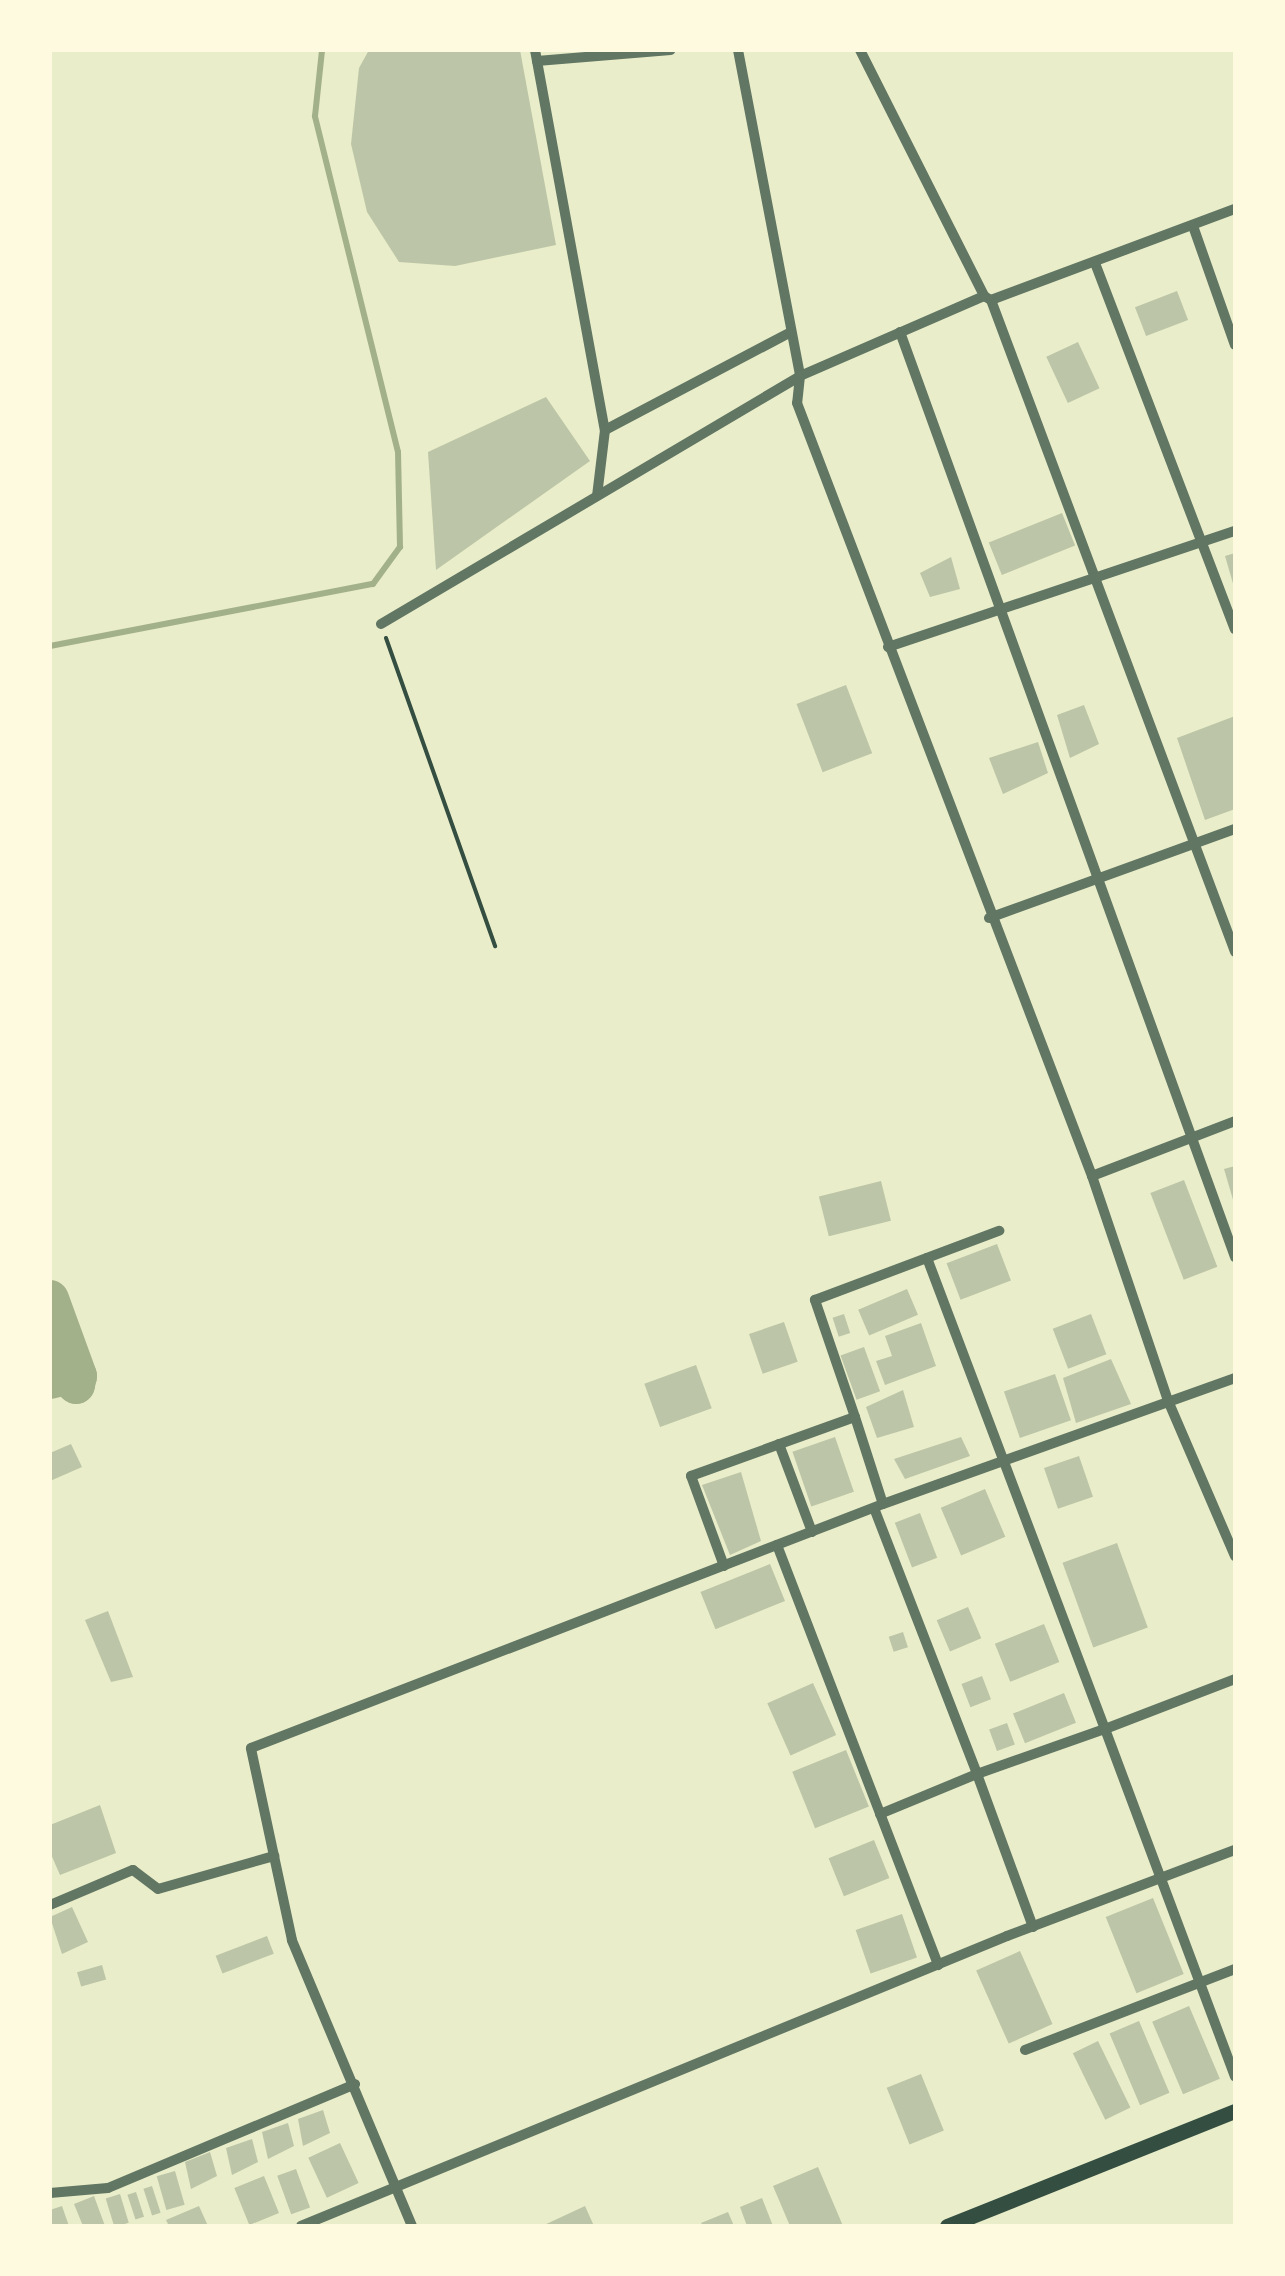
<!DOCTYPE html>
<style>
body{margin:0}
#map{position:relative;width:1285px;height:2276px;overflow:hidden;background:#e9edc9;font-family:"Asap Condensed",sans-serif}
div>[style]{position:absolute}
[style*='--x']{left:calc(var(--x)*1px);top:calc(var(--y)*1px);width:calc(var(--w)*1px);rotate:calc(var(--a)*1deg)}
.stream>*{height:6px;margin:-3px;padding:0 3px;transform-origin:3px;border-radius:3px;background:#a3b18a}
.river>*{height:38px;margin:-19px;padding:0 19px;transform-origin:19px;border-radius:19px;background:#a3b18a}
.building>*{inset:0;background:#bcc5a7;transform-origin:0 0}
.path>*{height:4px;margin:-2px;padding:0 2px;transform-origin:2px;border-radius:2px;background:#344e41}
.minor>*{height:10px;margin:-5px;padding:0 5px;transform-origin:5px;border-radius:5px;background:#617663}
.primary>*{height:15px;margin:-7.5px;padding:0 7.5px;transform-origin:7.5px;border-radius:7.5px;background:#344e41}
span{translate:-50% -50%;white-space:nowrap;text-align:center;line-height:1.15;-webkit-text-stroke:8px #fefae0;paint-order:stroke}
.frame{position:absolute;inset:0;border:52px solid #fefae0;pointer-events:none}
</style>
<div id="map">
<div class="stream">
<i style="--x:50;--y:646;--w:329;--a:-10.9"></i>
<i style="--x:373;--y:584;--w:46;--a:-53.9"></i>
<i style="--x:400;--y:547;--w:95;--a:-91.2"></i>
<i style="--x:398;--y:452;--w:346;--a:-103.9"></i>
<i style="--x:315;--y:116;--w:66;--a:-83.9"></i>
</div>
<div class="river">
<i style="--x:50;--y:1299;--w:82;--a:70"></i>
<i style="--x:78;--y:1376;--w:9;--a:103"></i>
<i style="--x:76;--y:1385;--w:13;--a:-138"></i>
<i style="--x:66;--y:1376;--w:16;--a:166"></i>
</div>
<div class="building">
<i style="clip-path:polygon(369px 50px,520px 50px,556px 245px,455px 266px,399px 262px,367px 212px,351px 144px,359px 68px)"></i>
<i style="left:1177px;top:291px;width:31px;height:45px;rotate:69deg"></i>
<i style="left:1078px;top:342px;width:51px;height:35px;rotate:65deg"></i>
<i style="clip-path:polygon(546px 397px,590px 461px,436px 570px,428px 452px)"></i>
<i style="left:1062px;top:513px;width:35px;height:79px;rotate:68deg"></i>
<i style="clip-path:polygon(1235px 553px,1235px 587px,1234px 587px,1225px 556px)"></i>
<i style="clip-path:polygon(951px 557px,960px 589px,930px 597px,920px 573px)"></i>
<i style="left:846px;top:685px;width:73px;height:53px;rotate:69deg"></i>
<i style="clip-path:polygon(1084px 705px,1099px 744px,1070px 758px,1057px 715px)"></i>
<i style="clip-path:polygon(1235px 716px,1235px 809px,1205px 820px,1177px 738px)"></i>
<i style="clip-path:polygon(1038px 742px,1048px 773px,1003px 794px,989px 758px)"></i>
<i style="clip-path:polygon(1235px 1166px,1235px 1203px,1234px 1203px,1224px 1169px)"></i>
<i style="left:1184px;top:1180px;width:93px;height:36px;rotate:69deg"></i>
<i style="left:881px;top:1181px;width:41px;height:64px;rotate:76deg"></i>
<i style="left:997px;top:1244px;width:39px;height:54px;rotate:69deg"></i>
<i style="left:907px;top:1289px;width:28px;height:53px;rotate:67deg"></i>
<i style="left:844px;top:1314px;width:20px;height:12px;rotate:72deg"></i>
<i style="left:1091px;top:1314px;width:43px;height:41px;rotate:69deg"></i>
<i style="left:784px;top:1322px;width:42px;height:37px;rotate:71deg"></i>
<i style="clip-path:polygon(921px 1323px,936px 1366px,885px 1385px,876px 1361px,892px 1356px,885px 1336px)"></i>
<i style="left:864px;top:1347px;width:47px;height:25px;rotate:70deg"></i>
<i style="clip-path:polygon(1111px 1359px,1131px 1404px,1076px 1423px,1063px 1378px)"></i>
<i style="left:696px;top:1365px;width:46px;height:55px;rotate:70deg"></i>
<i style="left:1055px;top:1374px;width:49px;height:54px;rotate:71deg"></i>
<i style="clip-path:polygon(903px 1390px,914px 1427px,877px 1438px,866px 1407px)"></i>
<i style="left:835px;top:1437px;width:58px;height:45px;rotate:71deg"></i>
<i style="clip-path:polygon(961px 1437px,970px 1456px,905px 1479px,894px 1459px)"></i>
<i style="clip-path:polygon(71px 1444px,82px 1467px,50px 1481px,50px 1453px)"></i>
<i style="left:1079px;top:1456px;width:43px;height:37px;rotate:71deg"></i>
<i style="clip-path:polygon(741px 1472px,761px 1541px,730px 1555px,702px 1485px)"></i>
<i style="left:985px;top:1489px;width:52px;height:48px;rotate:67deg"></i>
<i style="left:920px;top:1513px;width:48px;height:27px;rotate:69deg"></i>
<i style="left:1117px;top:1543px;width:90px;height:58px;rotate:70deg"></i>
<i style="left:770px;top:1564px;width:40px;height:75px;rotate:68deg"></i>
<i style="left:968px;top:1607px;width:34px;height:34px;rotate:67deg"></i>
<i style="clip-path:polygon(108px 1611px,133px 1677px,111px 1682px,85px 1620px)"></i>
<i style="left:1044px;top:1624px;width:41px;height:53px;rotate:68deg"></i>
<i style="left:903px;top:1632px;width:16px;height:15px;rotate:72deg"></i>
<i style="left:982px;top:1676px;width:25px;height:22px;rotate:69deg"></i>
<i style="left:813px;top:1683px;width:57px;height:50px;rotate:66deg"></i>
<i style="left:1064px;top:1693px;width:32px;height:55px;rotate:68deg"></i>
<i style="left:1007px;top:1723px;width:23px;height:19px;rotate:70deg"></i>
<i style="left:846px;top:1750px;width:61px;height:58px;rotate:68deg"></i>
<i style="clip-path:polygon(100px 1805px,116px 1853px,60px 1875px,50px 1852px,50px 1825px)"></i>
<i style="left:874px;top:1840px;width:41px;height:49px;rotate:68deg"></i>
<i style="left:1153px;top:1898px;width:82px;height:51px;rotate:68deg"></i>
<i style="clip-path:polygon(72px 1907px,88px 1942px,62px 1954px,50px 1917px)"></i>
<i style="left:902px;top:1914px;width:46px;height:49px;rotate:71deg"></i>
<i style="left:267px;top:1936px;width:19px;height:55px;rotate:69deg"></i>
<i style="left:1020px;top:1951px;width:80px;height:48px;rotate:66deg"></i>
<i style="left:102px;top:1965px;width:15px;height:26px;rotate:74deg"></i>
<i style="left:1189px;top:2006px;width:79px;height:40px;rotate:67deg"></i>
<i style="left:1139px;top:2021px;width:78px;height:32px;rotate:67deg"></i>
<i style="left:1098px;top:2041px;width:74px;height:28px;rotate:64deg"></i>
<i style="left:921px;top:2074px;width:61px;height:37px;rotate:68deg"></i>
<i style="clip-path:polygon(323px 2110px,330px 2133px,303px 2146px,298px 2119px)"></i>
<i style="clip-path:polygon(288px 2123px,294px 2146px,268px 2159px,262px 2132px)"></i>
<i style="clip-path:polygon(252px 2139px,258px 2162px,232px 2175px,226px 2148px)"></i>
<i style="left:340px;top:2143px;width:44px;height:35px;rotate:65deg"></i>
<i style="clip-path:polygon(210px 2152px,217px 2176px,191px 2189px,185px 2162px)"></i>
<i style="clip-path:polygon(818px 2167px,843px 2226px,790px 2226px,773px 2186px)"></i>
<i style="left:296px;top:2169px;width:41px;height:20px;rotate:70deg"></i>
<i style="left:175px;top:2171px;width:35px;height:19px;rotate:74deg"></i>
<i style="left:264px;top:2176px;width:40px;height:32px;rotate:68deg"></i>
<i style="left:152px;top:2186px;width:28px;height:9px;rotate:72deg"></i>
<i style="left:136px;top:2192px;width:26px;height:9px;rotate:72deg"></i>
<i style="left:120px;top:2194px;width:30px;height:15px;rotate:73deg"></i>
<i style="clip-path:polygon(94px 2196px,105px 2226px,83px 2226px,74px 2204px)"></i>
<i style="clip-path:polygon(762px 2198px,773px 2226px,747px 2226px,740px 2207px)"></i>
<i style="clip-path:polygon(62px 2206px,69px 2226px,50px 2226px,50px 2210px)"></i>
<i style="clip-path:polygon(199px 2206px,208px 2226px,169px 2226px,166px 2220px)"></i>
<i style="clip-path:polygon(585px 2206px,594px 2226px,542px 2226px)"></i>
<i style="clip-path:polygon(728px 2212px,734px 2226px,703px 2226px,701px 2223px)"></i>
</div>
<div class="path">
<i style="--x:386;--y:638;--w:327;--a:70.5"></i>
</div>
<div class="minor">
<i style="--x:535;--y:50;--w:386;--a:79.6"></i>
<i style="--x:605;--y:430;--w:66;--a:96.9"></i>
<i style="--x:738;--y:50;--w:332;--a:79.2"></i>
<i style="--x:800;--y:376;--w:27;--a:96"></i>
<i style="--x:797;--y:403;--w:827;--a:69.11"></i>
<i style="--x:1092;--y:1176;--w:240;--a:71.3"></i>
<i style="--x:1169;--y:1403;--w:167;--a:66.7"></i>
<i style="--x:860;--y:50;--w:275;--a:63.2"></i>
<i style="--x:537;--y:61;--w:134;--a:-4.7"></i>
<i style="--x:1193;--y:226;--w:126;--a:70.6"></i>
<i style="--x:1095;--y:263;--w:392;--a:69.1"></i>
<i style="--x:991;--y:300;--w:696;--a:69.48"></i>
<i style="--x:900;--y:332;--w:984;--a:70.09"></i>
<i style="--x:605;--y:430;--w:210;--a:-27.8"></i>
<i style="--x:381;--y:624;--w:487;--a:-30.6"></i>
<i style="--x:800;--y:376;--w:201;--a:-23.5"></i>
<i style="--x:984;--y:296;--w:8;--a:30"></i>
<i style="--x:991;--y:300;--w:260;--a:-20.5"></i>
<i style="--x:888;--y:647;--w:366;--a:-18.5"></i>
<i style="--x:989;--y:918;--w:262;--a:-19.9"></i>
<i style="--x:1092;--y:1176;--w:153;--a:-21"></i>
<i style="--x:927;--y:1258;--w:504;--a:69.3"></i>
<i style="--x:1105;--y:1729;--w:139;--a:-21"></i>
<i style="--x:855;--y:1417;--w:124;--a:-108.9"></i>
<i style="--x:815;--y:1300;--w:197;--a:-20.6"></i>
<i style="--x:779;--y:1444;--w:94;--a:69.4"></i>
<i style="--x:874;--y:1508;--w:285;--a:68.8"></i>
<i style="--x:977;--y:1774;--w:136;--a:-19.4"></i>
<i style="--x:1105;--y:1729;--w:371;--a:69.5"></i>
<i style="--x:777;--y:1545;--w:450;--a:69"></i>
<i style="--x:724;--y:1566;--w:96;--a:-110.1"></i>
<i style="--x:691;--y:1476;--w:174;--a:-19.8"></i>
<i style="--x:855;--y:1417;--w:91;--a:72.2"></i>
<i style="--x:880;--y:1814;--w:105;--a:-22.4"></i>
<i style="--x:977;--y:1774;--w:163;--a:69.9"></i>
<i style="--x:50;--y:1905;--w:90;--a:-22.9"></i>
<i style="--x:133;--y:1870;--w:31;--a:37"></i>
<i style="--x:158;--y:1889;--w:121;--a:-15.9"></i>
<i style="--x:1025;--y:2050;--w:225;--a:-21.1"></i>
<i style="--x:50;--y:2193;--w:58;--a:-4.9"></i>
<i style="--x:108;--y:2188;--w:268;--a:-22.8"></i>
<i style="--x:301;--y:2226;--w:763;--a:-22.33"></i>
<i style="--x:1007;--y:1936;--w:244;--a:-20.7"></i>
<i style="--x:412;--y:2226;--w:310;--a:-112.8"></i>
<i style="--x:292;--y:1940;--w:196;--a:-102.1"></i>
<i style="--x:251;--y:1748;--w:677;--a:-21.11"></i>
<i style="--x:883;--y:1504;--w:374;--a:-19.7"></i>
</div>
<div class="primary">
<i style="--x:947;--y:2226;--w:310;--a:-21.8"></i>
</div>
<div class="frame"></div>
</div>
